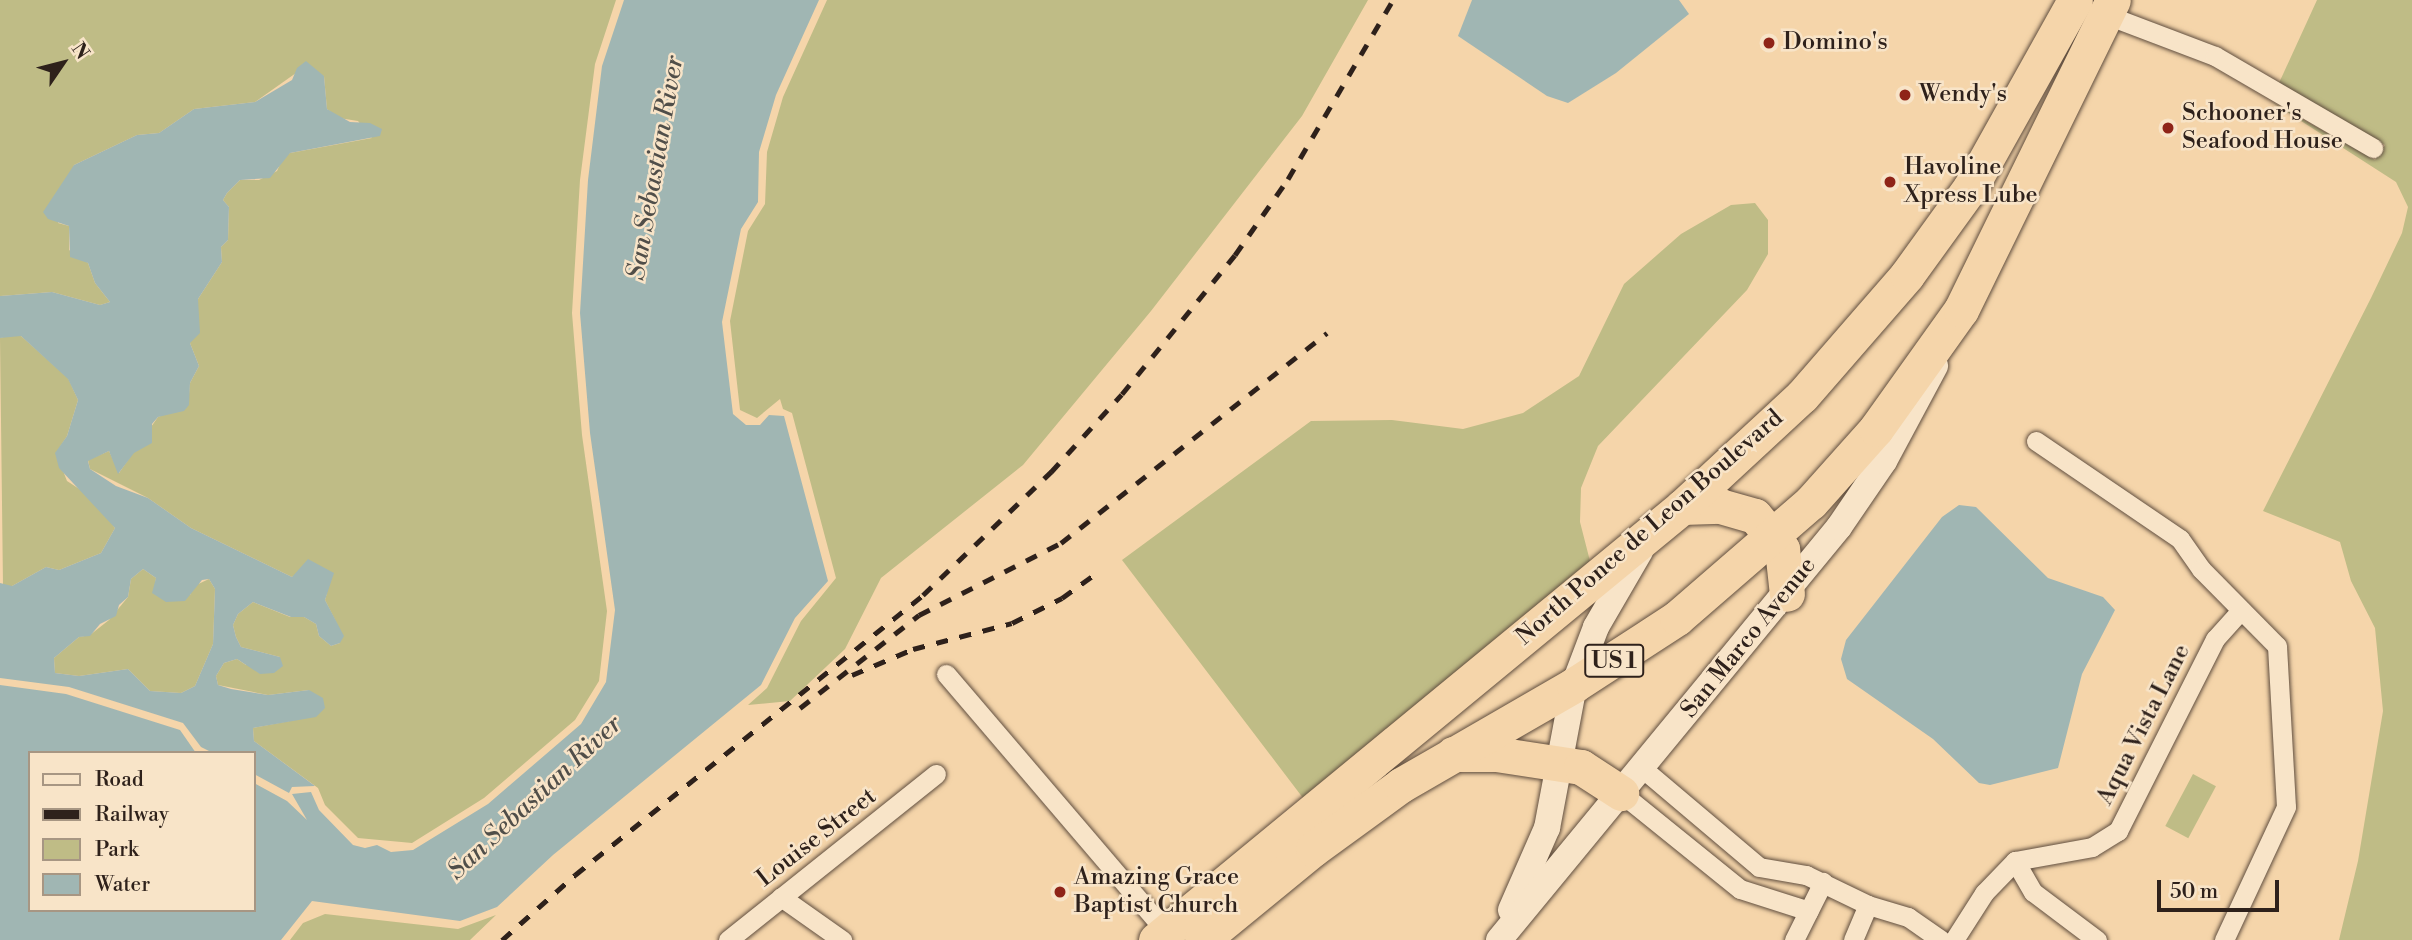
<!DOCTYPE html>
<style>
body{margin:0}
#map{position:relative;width:2412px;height:940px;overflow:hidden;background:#f5d5aa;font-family:"Libre Bodoni",serif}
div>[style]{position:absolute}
.green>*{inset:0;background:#bfbc86;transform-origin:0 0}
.water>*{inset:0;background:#a0b6b3}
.roads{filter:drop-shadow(0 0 2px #604e3f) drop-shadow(0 0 2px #604e3f)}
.street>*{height:19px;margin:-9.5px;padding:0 9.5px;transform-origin:9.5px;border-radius:9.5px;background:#f8e4c8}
.secondary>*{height:26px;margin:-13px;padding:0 13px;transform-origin:13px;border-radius:13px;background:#f8e4c8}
.highway>*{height:35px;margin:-17.5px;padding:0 17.5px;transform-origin:17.5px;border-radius:17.5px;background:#f5d5aa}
.rail>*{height:5px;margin-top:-2.5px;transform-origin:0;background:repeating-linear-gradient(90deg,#2e211b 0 12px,transparent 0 24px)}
.dots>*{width:19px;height:19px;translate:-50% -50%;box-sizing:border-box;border:4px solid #f8e4c8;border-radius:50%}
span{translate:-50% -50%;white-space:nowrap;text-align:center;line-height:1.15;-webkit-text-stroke:5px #f8e4c8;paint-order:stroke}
.shield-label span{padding:2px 5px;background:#f8e4c8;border:2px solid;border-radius:5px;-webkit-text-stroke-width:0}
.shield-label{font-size:23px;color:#2e211b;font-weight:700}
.poi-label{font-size:24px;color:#2e211b}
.left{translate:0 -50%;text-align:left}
.street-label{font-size:24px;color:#2e211b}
.water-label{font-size:26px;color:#504e49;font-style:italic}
.legend{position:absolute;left:28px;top:751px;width:228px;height:161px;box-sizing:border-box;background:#f8e4c8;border:2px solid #a79683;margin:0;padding:9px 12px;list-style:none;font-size:21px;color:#2e211b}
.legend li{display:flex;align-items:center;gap:14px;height:35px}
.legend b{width:35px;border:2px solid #a79683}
.north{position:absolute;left:28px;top:28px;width:70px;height:70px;-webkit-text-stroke:5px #f8e4c8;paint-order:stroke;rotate:55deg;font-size:19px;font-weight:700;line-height:28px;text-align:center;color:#2e211b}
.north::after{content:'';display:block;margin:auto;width:24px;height:32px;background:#2e211b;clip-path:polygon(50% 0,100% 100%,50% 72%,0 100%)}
.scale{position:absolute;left:2157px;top:880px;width:122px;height:32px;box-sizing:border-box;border:4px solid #2e211b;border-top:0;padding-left:9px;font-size:21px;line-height:24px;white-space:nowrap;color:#2e211b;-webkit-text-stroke:5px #f8e4c8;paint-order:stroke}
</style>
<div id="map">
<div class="green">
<div style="clip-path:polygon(0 0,616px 0,595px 64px,580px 180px,572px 313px,582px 435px,607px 611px,599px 681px,575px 720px,484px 798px,412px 843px,358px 838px,325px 805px,318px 788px,254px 741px,253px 728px,316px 716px,309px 690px,268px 695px,218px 685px,216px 676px,224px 663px,237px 659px,246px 665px,280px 657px,241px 647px,236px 637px,233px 625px,238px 614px,253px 602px,290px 617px,304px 617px,316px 624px,319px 636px,331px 646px,340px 643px,337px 624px,325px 600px,327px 593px,302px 570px,292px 577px,191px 528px,148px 498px,90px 469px,88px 460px,109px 451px,119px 473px,158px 417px,188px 405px,190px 383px,199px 366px,190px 343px,198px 299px,222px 262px,221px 247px,228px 240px,229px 207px,223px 200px,227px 193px,240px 180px,259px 180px,277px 171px,284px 156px,290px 153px,372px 138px,358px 121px,339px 118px,327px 109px,324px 76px,296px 73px,255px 102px,194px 109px,159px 133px,137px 135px,74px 165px,58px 223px,69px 226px,69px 250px,88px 263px,95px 283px,110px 302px,100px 305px,52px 292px,0 296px)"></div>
<div style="clip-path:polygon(827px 0,1368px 0,1302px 116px,1151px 311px,1023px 465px,881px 578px,845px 649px,790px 701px,748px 705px,767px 688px,801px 621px,836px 578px,792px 413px,783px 409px,780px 399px,757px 418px,740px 410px,730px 321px,748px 231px,765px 204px,767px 152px,783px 97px)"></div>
<div style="clip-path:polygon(2317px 0,2412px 0,2412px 940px,2339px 940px,2358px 861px,2383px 711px,2375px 628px,2351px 581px,2340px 542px,2263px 511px,2371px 298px,2402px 233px,2408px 207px,2396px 182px,2270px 101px,2375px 160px,2385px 145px,2279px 83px)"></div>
<div style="clip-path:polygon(1755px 203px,1768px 220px,1768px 254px,1747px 290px,1598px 446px,1581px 488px,1580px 522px,1590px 561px,1303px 798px,1122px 560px,1311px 421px,1392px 420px,1463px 429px,1523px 413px,1579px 376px,1624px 284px,1681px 234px,1731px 205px)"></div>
<div style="clip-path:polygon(11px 335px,21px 336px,68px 378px,78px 400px,67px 436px,56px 453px,67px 481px,90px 496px,115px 528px,101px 553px,59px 570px,46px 567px,12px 586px,3px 586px,0 338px)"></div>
<div style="clip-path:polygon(143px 569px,156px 578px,155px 585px,190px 595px,194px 586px,209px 579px,215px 589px,213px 644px,195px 686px,181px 693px,150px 691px,128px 669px,79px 676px,55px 673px,54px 658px,79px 637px,90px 635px,109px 620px,128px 597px,131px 579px)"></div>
<div style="left:2193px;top:774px;width:26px;height:59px;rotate:28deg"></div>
<div style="clip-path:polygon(325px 914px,458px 929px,496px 915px,470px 940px,290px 940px,303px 923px)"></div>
</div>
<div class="water">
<div style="clip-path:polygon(624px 0,819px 0,776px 95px,759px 152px,758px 202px,741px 229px,722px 322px,733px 414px,746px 425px,760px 425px,769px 415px,784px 416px,828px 581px,795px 618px,761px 685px,553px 855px,497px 907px,460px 921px,312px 901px,281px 940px,0 940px,0 685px,66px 694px,180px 730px,196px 753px,30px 753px,30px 910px,254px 910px,254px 783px,287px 801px,307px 820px,292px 794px,311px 792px,319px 810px,353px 845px,365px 848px,377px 845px,391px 852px,413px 850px,488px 804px,581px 724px,606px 682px,615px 610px,590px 433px,580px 313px,588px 180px,602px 66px)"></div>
<div style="clip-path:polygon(1472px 0,1679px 0,1689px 14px,1616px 73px,1568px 103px,1547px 96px,1458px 36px)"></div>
<div style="clip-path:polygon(evenodd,306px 61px,324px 76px,327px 109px,350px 122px,370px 123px,382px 129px,380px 136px,290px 153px,270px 178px,240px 180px,227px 193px,223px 200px,229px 207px,228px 240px,221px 247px,222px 262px,198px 299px,200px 333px,190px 343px,199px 366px,190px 383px,189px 405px,184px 411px,158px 417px,152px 424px,152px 443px,134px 453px,118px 474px,109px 451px,88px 461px,90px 469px,116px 486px,148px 498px,191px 528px,292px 577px,308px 559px,334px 573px,325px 600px,344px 636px,340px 643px,331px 646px,319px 636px,316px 624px,304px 617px,291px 617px,253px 602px,238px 614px,233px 625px,236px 637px,241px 647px,280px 657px,283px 666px,274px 673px,260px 674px,237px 659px,224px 663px,216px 676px,218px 685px,231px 689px,268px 695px,309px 690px,323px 698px,325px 708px,316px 717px,253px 728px,254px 741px,315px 786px,292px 787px,289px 793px,254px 774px,254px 753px,213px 753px,201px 747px,183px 723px,69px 687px,0 678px,0 583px,12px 586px,46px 567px,59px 570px,101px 553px,115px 528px,59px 468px,55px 453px,67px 436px,78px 400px,68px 379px,21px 336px,0 338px,0 296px,52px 292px,100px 305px,110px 302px,95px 283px,88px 263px,70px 257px,69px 226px,48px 219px,43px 212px,74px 165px,137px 135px,159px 133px,194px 109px,255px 102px,292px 80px,297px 68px,306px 61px,143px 569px,156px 578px,152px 593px,166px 602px,185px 601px,202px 580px,209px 579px,215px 589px,213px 644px,195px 686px,181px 693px,150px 691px,128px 669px,79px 676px,55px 673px,54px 658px,79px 637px,90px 636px,100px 624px,116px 616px,119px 605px,128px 597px,131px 579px,143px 569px)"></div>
<div style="clip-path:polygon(1959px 505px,1976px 507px,2048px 578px,2103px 597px,2115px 610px,2082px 674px,2058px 768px,1990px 785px,1979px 783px,1933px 739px,1847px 679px,1841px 659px,1846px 640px,1942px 517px)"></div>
</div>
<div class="roads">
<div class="street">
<div style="left:2099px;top:12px;width:124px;rotate:20.8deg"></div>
<div style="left:2215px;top:56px;width:183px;rotate:30.2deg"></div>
<div style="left:2036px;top:441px;width:174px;rotate:34.2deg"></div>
<div style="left:2180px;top:539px;width:37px;rotate:55deg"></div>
<div style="left:2201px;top:569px;width:108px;rotate:45.4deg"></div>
<div style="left:2277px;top:646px;width:161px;rotate:86.8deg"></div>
<div style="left:2286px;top:807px;width:147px;rotate:115deg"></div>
<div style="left:946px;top:674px;width:339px;rotate:49.5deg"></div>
<div style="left:1642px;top:768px;width:153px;rotate:40.2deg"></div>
<div style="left:1759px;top:867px;width:48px;rotate:9.7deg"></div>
<div style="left:1806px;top:875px;width:69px;rotate:25.8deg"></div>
<div style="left:1868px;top:905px;width:42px;rotate:16.7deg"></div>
<div style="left:1908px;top:917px;width:40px;rotate:34.9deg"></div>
<div style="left:1621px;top:793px;width:153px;rotate:38.9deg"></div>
<div style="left:1740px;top:889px;width:72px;rotate:17.7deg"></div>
<div style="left:2015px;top:861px;width:36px;rotate:60deg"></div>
<div style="left:2033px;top:892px;width:80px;rotate:36.9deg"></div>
<div style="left:781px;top:897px;width:75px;rotate:35.2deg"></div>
<div style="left:728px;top:940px;width:266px;rotate:-38.6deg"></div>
<div style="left:1794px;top:940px;width:65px;rotate:-63.4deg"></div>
<div style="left:1853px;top:940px;width:38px;rotate:-67deg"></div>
<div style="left:1954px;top:940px;width:56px;rotate:-57.4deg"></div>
<div style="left:1984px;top:893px;width:45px;rotate:-45.9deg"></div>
<div style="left:2015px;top:861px;width:78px;rotate:-10.3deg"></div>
<div style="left:2092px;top:847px;width:31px;rotate:-32deg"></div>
<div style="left:2118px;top:831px;width:215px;rotate:-63.2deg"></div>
<div style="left:2215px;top:639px;width:39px;rotate:-48deg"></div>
</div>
<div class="secondary">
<div style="left:1511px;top:910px;width:90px;rotate:-66.3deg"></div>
<div style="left:1547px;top:828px;width:146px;rotate:-79.3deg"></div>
<div style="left:1574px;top:685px;width:62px;rotate:-69.2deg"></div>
<div style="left:1596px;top:627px;width:88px;rotate:-59.9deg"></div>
<div style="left:1499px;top:940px;width:535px;rotate:-50.54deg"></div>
<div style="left:1839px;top:527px;width:80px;rotate:-55.7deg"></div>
<div style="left:1884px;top:461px;width:108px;rotate:-61.8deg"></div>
</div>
<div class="highway">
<div style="left:1682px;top:507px;width:38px;rotate:-2deg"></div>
<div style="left:1720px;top:506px;width:36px;rotate:16deg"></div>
<div style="left:1755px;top:516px;width:43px;rotate:50.7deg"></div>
<div style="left:1782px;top:549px;width:45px;rotate:83.7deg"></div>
<div style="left:1453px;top:754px;width:43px"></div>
<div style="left:1496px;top:754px;width:86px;rotate:8.7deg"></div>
<div style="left:1581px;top:767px;width:48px;rotate:33deg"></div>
<div style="left:1156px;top:940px;width:681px;rotate:-39.46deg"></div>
<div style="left:1682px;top:507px;width:163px;rotate:-42.8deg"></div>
<div style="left:1802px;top:396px;width:160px;rotate:-49deg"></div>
<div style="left:1907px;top:275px;width:107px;rotate:-54.1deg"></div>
<div style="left:1970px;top:188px;width:215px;rotate:-60.8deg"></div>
<div style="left:1202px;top:940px;width:144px;rotate:-39.3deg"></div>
<div style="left:1313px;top:849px;width:109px;rotate:-36deg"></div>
<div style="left:1401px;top:785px;width:200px;rotate:-30deg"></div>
<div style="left:1574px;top:685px;width:123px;rotate:-33deg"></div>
<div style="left:1677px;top:618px;width:177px;rotate:-40.9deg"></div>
<div style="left:1811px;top:502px;width:98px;rotate:-48.3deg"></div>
<div style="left:1876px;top:429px;width:146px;rotate:-54.5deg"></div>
<div style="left:1961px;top:310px;width:345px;rotate:-63.9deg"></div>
</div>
</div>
<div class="rail">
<div style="left:852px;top:675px;width:66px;rotate:-23.1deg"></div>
<div style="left:913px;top:649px;width:102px;rotate:-14.7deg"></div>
<div style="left:1012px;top:623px;width:56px;rotate:-26.6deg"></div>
<div style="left:1062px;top:598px;width:41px;rotate:-36deg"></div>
<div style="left:800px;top:708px;width:151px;rotate:-38deg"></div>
<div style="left:919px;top:615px;width:159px;rotate:-26.9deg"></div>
<div style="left:1061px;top:543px;width:339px;rotate:-38.3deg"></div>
<div style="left:502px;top:940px;width:98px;rotate:-41.7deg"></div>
<div style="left:575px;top:875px;width:447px;rotate:-38.8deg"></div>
<div style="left:923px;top:595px;width:178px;rotate:-43.9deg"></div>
<div style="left:1051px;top:472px;width:105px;rotate:-47.7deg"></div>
<div style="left:1122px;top:394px;width:179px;rotate:-50.9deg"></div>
<div style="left:1235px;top:255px;width:93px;rotate:-55.1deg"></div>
<div style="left:1288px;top:179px;width:208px;rotate:-59.6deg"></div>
</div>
<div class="dots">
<div style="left:1769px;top:43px;background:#8f2418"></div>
<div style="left:1905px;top:95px;background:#8f2418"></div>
<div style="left:2168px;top:128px;background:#8f2418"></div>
<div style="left:1890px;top:182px;background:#8f2418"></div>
<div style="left:1060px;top:892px;background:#8f2418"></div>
</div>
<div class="shield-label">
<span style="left:1614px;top:661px">US 1</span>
</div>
<div class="poi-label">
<span class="left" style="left:1783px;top:43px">Domino's</span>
<span class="left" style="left:1919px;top:95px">Wendy's</span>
<span class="left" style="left:2182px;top:128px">Schooner's<br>Seafood House</span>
<span class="left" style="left:1904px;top:182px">Havoline<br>Xpress Lube</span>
<span class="left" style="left:1074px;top:892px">Amazing Grace<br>Baptist Church</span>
</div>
<div class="street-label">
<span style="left:1650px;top:528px;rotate:-41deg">North Ponce de Leon Boulevard</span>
<span style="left:1749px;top:638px;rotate:-51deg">San Marco Avenue</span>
<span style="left:2144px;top:725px;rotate:-63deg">Aqua Vista Lane</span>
<span style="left:817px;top:838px;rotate:-38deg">Louise Street</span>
</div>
<div class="water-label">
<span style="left:656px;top:168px;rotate:-80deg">San Sebastian River</span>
<span style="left:535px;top:798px;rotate:-43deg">San Sebastian River</span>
</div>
<ul class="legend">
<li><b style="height:9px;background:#f8e4c8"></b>Road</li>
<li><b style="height:9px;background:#2e211b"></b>Railway</li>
<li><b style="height:19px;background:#bfbc86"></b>Park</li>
<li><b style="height:19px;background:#a0b6b3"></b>Water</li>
</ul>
<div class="north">N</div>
<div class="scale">50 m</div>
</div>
